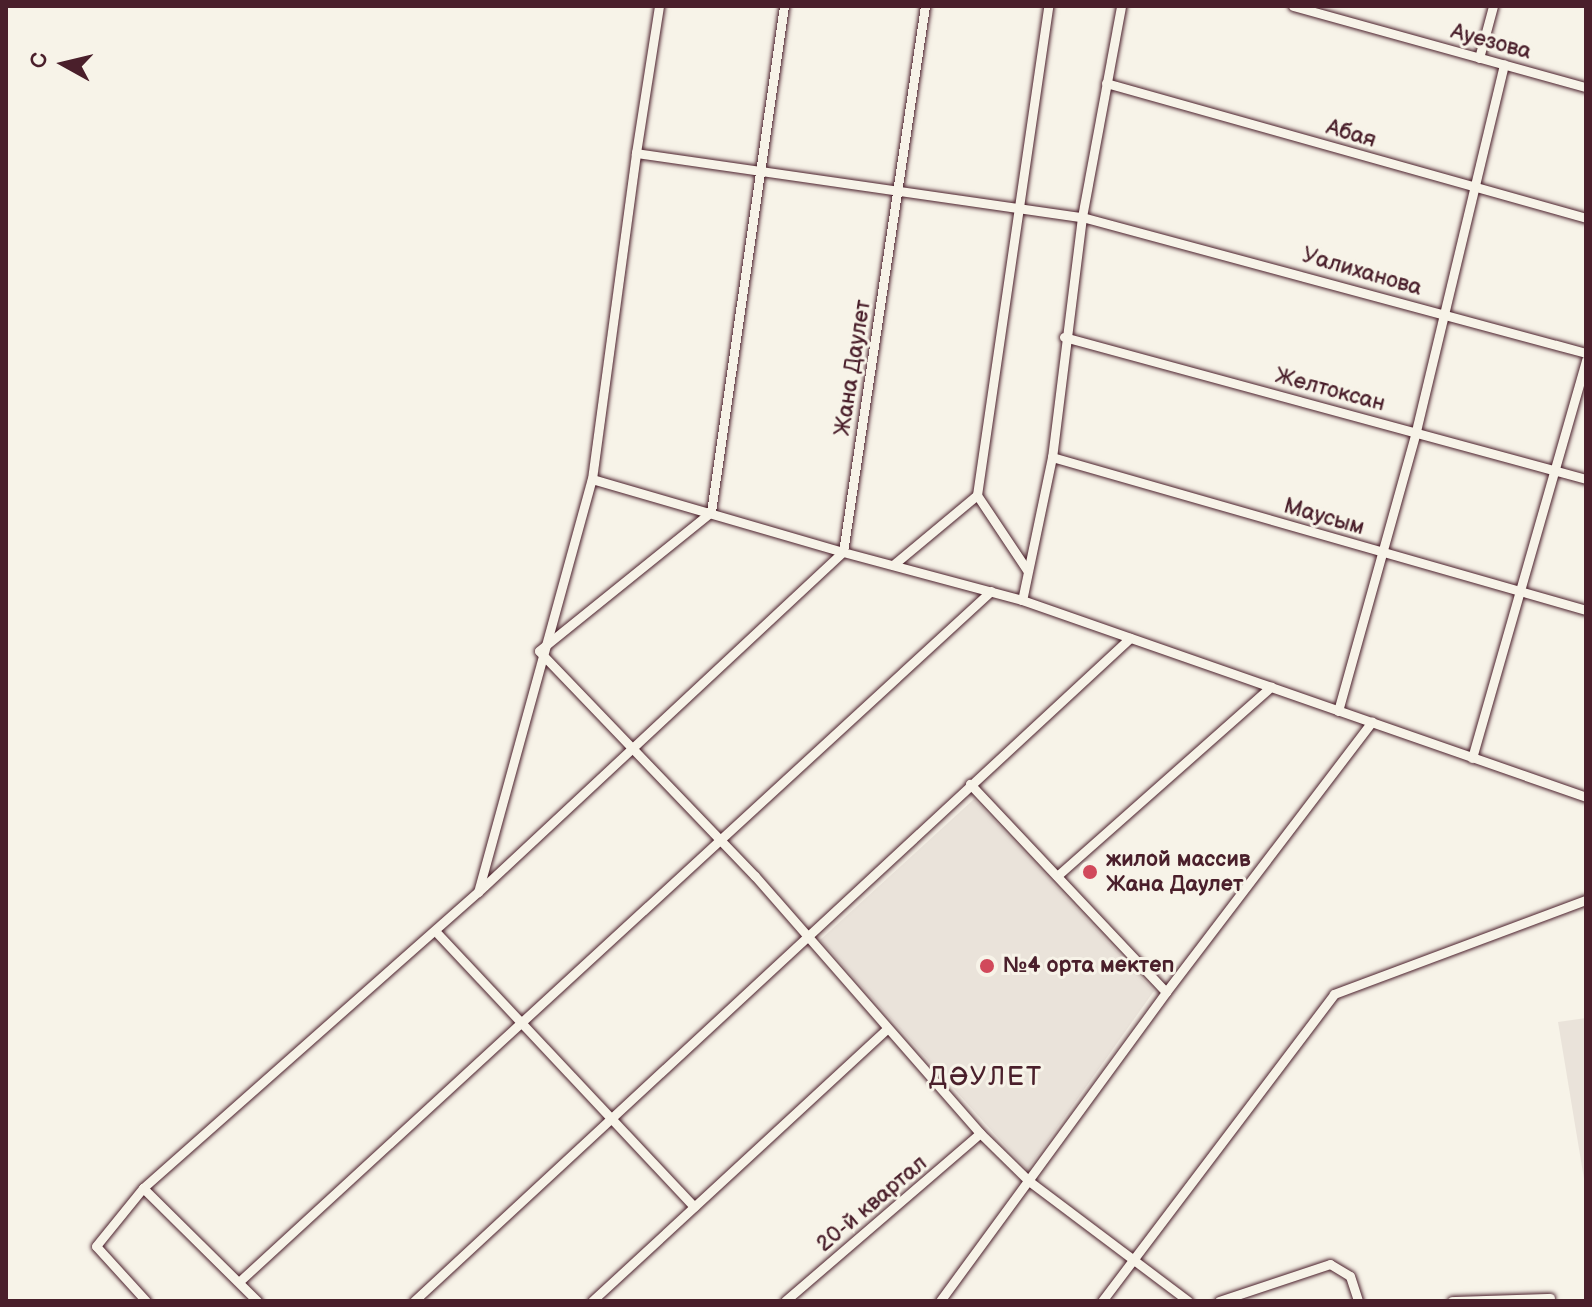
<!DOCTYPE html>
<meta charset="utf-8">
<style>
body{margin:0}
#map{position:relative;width:1592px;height:1307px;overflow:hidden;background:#f7f3e8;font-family:"Balsamiq Sans",sans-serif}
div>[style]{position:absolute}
.built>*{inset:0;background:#eae3da}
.roads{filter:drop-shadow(0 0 2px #4a1f2b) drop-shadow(0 0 2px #4a1f2b)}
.street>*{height:9px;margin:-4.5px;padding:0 4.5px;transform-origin:4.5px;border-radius:4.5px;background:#f7f3e8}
.dots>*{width:22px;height:22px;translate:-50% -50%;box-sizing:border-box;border:4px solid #f7f3e8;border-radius:50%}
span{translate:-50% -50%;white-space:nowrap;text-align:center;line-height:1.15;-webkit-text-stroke:6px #f7f3e8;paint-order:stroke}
.street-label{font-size:22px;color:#4a1f2b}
.poi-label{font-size:22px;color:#4a1f2b;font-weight:700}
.left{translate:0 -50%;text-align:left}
.quarter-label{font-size:26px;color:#4a1f2b;letter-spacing:2px}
.frame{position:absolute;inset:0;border:8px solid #4a1f2b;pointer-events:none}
.north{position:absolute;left:24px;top:24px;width:80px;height:80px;-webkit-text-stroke:6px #f7f3e8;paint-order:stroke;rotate:278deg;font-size:22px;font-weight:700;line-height:32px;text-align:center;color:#4a1f2b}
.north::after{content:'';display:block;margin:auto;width:28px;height:36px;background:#4a1f2b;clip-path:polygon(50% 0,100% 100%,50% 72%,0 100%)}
</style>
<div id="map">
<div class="built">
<div style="clip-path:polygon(974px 799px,1154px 991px,1027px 1170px,820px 940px)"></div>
<div style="clip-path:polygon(1586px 1018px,1586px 1191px,1558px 1022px)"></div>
</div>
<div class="roads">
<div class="street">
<div style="left:659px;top:6px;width:149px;rotate:98.9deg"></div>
<div style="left:636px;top:153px;width:451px;rotate:8.2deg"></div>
<div style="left:1082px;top:217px;width:215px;rotate:-79.5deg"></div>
<div style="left:784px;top:6px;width:511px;rotate:98.21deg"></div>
<div style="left:711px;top:512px;width:221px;rotate:141.1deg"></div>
<div style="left:539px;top:651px;width:312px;rotate:46.2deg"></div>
<div style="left:755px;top:876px;width:342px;rotate:48.8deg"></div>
<div style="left:980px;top:1133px;width:69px;rotate:44.4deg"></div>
<div style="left:1029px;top:1181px;width:199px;rotate:37deg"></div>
<div style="left:925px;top:6px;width:552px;rotate:98.54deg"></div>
<div style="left:843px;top:552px;width:185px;rotate:15deg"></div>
<div style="left:1293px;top:6px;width:304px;rotate:15.5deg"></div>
<div style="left:1479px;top:58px;width:54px;rotate:-74.9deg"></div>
<div style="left:1106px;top:83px;width:499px;rotate:15.7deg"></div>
<div style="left:1064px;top:337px;width:541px;rotate:15.22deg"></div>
<div style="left:1586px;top:353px;width:522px;rotate:-164.9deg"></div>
<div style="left:1082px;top:217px;width:242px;rotate:97.1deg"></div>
<div style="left:1052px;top:457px;width:146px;rotate:101.8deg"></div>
<div style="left:1022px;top:600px;width:597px;rotate:19.25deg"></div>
<div style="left:1052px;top:457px;width:555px;rotate:15.99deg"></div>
<div style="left:893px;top:565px;width:109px;rotate:-39.8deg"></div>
<div style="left:1027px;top:570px;width:90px;rotate:-123.7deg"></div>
<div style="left:977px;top:495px;width:494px;rotate:-81.7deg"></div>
<div style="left:1338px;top:711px;width:291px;rotate:-74.4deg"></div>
<div style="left:1416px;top:431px;width:377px;rotate:-76.5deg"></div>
<div style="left:1472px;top:758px;width:414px;rotate:-74deg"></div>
<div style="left:1057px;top:876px;width:286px;rotate:-41.5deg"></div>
<div style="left:478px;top:892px;width:499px;rotate:-43deg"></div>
<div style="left:843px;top:552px;width:261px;rotate:-163.8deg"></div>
<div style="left:592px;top:479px;width:329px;rotate:-82.3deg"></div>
<div style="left:438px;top:934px;width:374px;rotate:46.8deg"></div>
<div style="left:1166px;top:992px;width:340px;rotate:-52.7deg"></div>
<div style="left:143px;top:1188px;width:161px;rotate:44.7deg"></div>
<div style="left:242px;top:1279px;width:1017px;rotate:-42.57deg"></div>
<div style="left:146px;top:1301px;width:74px;rotate:-132.3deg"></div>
<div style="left:96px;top:1246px;width:75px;rotate:-51deg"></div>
<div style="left:143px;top:1188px;width:447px;rotate:-41.5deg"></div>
<div style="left:478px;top:892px;width:428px;rotate:-74.6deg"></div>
<div style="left:414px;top:1301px;width:976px;rotate:-42.8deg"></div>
<div style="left:592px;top:1301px;width:401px;rotate:-42.7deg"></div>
<div style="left:785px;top:1301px;width:257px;rotate:-40.7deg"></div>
<div style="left:940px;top:1301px;width:383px;rotate:-53.8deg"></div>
<div style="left:1166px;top:992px;width:286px;rotate:-133.3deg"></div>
<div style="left:1102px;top:1301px;width:385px;rotate:-52.9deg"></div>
<div style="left:1334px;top:994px;width:269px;rotate:-20.5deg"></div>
<div style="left:1219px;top:1301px;width:117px;rotate:-18.4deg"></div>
<div style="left:1330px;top:1264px;width:23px;rotate:31deg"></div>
<div style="left:1350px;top:1276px;width:26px;rotate:72deg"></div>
<div style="left:1452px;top:1301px;width:98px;rotate:-1.8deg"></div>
</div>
</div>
<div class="dots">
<div style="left:1090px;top:872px;background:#d1495b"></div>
<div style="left:987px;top:966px;background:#d1495b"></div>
</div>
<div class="street-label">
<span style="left:1491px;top:42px;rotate:15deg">Ауезова</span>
<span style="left:1351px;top:134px;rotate:16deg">Абая</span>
<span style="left:1362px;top:272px;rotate:16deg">Уалиханова</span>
<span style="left:853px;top:368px;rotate:-81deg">Жана Даулет</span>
<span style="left:1330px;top:390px;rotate:15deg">Желтоксан</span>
<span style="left:1324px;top:517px;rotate:16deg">Маусым</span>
<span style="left:872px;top:1204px;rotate:-40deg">20-й квартал</span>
</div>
<div class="poi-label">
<span class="left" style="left:1106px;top:872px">жилой массив<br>Жана Даулет</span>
<span class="left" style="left:1003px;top:966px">№4 орта мектеп</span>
</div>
<div class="quarter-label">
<span style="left:986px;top:1078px">ДӘУЛЕТ</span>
</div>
<div class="frame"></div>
<div class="north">С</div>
</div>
